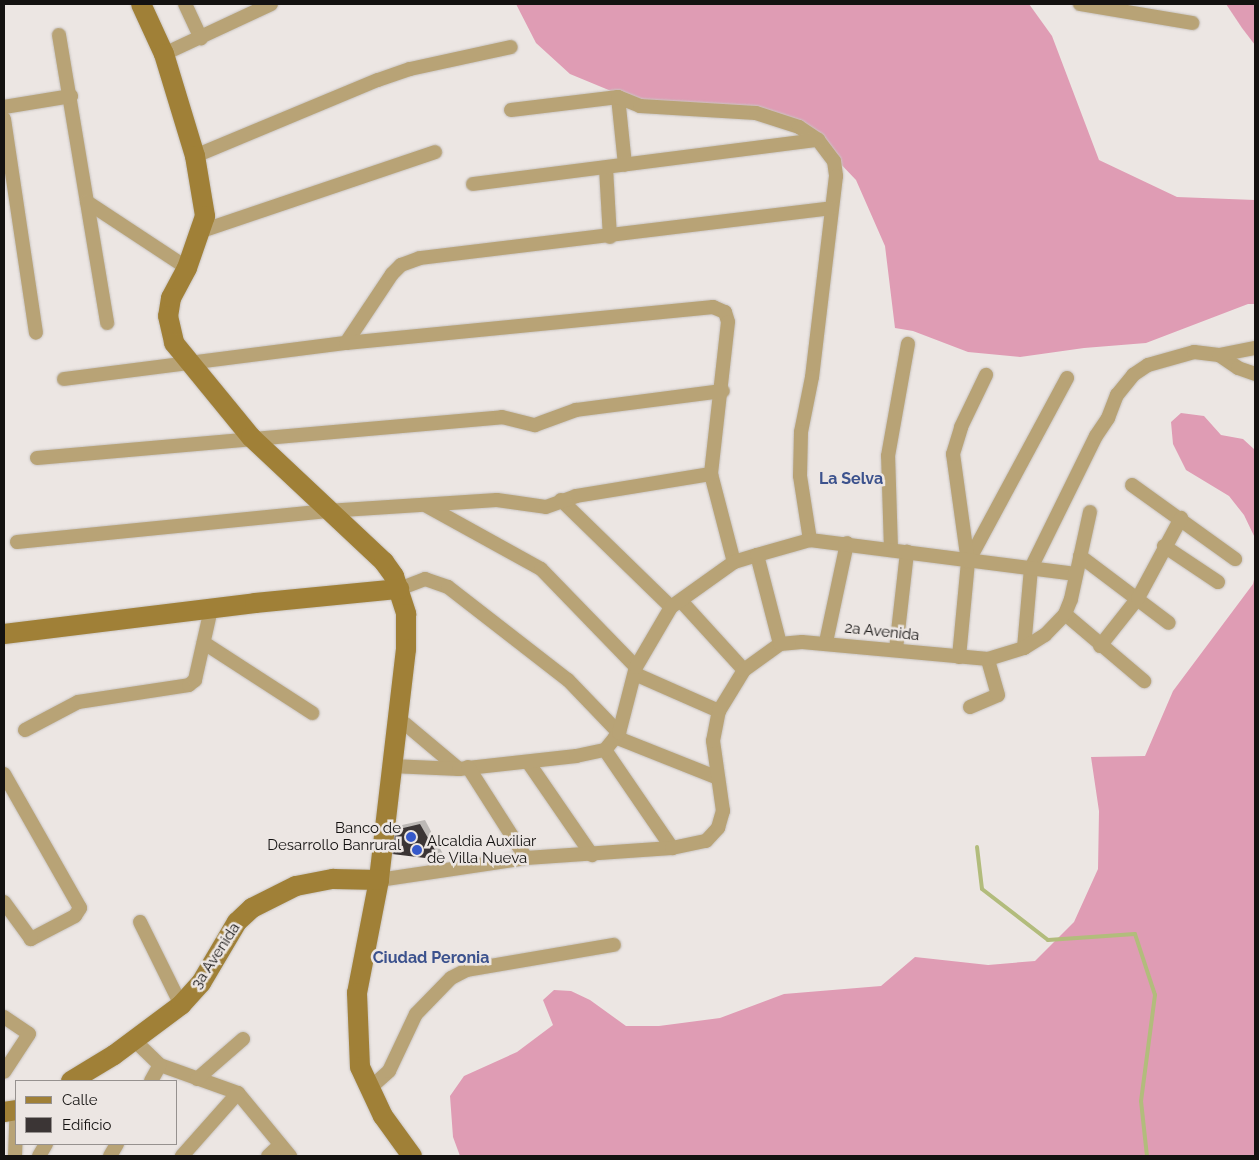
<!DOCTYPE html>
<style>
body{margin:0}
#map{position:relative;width:1259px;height:1160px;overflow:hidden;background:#ece6e3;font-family:Raleway,sans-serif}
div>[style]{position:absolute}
.forest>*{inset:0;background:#df9cb4}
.shadow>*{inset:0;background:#0003}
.stream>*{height:4px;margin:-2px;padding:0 2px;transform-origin:2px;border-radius:2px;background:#b2bc7c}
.building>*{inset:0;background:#3b3535}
.roads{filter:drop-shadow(0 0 1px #c9c4c1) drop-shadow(0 0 1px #c9c4c1)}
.street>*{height:14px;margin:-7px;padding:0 7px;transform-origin:7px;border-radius:7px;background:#b8a376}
.secondary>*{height:20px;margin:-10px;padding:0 10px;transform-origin:10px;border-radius:10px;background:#a08037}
.dots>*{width:14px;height:14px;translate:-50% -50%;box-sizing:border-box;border:2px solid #ece6e3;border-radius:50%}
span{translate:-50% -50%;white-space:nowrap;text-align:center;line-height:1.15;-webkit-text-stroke:5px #ece6e3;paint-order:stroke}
.street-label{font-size:15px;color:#141211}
.poi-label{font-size:15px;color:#141211}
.right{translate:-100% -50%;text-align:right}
.left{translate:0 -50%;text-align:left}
.neighbourhood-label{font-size:16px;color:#3c528d;font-weight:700}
.frame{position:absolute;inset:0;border:5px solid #141211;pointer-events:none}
.legend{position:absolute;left:15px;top:1080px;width:162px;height:65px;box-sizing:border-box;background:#ece6e3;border:1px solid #96918f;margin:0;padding:6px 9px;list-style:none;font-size:15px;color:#141211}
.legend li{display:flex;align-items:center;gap:10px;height:25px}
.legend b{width:25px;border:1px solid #96918f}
</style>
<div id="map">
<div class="forest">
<div style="clip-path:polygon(516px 4px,1029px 4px,1052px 36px,1099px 160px,1177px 197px,1255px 200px,1255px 304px,1248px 304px,1146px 343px,1084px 348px,1020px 357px,968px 352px,913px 331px,895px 328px,885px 246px,856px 180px,814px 136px,750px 112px,628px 98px,570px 74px,536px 43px)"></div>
<div style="clip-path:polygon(1226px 4px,1255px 4px,1255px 45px,1242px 28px)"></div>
<div style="clip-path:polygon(1181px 413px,1204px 416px,1221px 435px,1243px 439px,1255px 450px,1255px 538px,1244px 515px,1229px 496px,1186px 470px,1173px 444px,1171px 422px)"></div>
<div style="clip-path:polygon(1255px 575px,1255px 1156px,460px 1156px,453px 1137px,450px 1096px,464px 1076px,517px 1052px,553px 1025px,543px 1000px,554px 990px,571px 991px,590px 1000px,626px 1026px,659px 1026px,720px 1018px,784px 994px,881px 986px,915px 957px,988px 965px,1035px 961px,1074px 922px,1098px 869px,1099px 811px,1091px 757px,1145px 756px,1173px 691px,1253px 584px)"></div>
</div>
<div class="shadow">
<div style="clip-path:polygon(425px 820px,444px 856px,441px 859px,394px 853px,396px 831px,402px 825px)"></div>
</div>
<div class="stream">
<div style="left:977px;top:847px;width:42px;rotate:83.2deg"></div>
<div style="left:982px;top:889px;width:83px;rotate:37.7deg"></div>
<div style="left:1048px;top:940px;width:87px;rotate:-3.9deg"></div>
<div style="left:1135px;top:934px;width:64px;rotate:71.8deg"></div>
<div style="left:1155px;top:995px;width:107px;rotate:97.5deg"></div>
<div style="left:1141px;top:1101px;width:55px;rotate:83.8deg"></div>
</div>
<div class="building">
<div style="clip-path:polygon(420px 824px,432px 845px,442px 860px,392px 854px,395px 830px)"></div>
</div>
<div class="roads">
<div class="street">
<div style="left:185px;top:4px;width:38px;rotate:65deg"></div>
<div style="left:1080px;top:4px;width:114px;rotate:9.6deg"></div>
<div style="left:59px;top:35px;width:292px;rotate:80.5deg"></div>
<div style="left:164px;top:54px;width:118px;rotate:-25deg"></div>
<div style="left:618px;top:97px;width:68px;rotate:84.1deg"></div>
<div style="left:4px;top:107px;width:68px;rotate:-9.3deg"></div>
<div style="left:511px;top:110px;width:108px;rotate:-6.9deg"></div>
<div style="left:618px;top:97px;width:24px;rotate:22deg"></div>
<div style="left:640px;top:106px;width:116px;rotate:3.5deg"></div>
<div style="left:756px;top:113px;width:45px;rotate:18deg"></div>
<div style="left:799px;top:127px;width:23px;rotate:34deg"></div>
<div style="left:818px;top:140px;width:26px;rotate:53deg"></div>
<div style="left:834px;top:161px;width:15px;rotate:82deg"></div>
<div style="left:836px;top:176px;width:202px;rotate:96.8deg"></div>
<div style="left:812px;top:377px;width:56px;rotate:101.3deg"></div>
<div style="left:801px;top:432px;width:44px;rotate:91.3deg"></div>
<div style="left:800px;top:476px;width:65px;rotate:81.1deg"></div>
<div style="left:4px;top:119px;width:216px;rotate:81.5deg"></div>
<div style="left:195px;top:156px;width:198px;rotate:-22.6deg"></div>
<div style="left:378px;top:80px;width:34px;rotate:-19deg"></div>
<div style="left:410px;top:69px;width:103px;rotate:-12.3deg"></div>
<div style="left:606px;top:168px;width:69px;rotate:86.7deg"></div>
<div style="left:473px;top:184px;width:348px;rotate:-7.3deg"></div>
<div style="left:87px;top:202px;width:120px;rotate:33.4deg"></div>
<div style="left:202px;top:231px;width:246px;rotate:-18.7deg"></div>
<div style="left:346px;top:343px;width:83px;rotate:-56.3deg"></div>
<div style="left:392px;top:274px;width:13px;rotate:-45deg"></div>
<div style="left:401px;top:265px;width:20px;rotate:-20deg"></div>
<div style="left:420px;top:258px;width:414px;rotate:-6.9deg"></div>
<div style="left:1219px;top:355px;width:23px;rotate:34deg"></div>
<div style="left:1238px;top:368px;width:18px;rotate:19deg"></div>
<div style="left:64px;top:379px;width:284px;rotate:-7.3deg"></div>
<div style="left:346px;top:343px;width:369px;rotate:-5.6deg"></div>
<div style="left:713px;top:307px;width:13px;rotate:23deg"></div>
<div style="left:725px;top:312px;width:10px;rotate:73deg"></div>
<div style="left:728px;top:322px;width:153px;rotate:96.4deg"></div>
<div style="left:711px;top:474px;width:91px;rotate:75.4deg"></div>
<div style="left:37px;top:458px;width:467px;rotate:-5deg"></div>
<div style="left:502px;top:417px;width:34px;rotate:14deg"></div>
<div style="left:535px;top:425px;width:44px;rotate:-20.1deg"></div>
<div style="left:576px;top:410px;width:148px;rotate:-7.4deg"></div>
<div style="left:1132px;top:485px;width:127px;rotate:35.7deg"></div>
<div style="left:561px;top:500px;width:153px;rotate:44.2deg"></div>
<div style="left:427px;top:506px;width:130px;rotate:28.9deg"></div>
<div style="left:541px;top:569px;width:136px;rotate:45.9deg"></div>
<div style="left:17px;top:542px;width:312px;rotate:-5.7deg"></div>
<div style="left:327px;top:511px;width:170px;rotate:-3.7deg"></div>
<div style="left:497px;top:500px;width:49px;rotate:8.1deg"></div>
<div style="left:546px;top:507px;width:32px;rotate:-20deg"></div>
<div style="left:576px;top:496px;width:137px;rotate:-9.3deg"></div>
<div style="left:1164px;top:546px;width:65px;rotate:33.7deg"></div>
<div style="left:891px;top:549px;width:93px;rotate:-91.8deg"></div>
<div style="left:888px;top:456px;width:114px;rotate:-79.9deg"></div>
<div style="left:757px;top:555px;width:92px;rotate:75.5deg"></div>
<div style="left:1080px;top:556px;width:111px;rotate:37deg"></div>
<div style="left:968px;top:562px;width:209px;rotate:-61.7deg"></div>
<div style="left:399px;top:589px;width:28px;rotate:-21deg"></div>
<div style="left:425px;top:579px;width:24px;rotate:19deg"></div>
<div style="left:448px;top:587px;width:152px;rotate:37.8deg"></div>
<div style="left:568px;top:680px;width:74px;rotate:46.1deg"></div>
<div style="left:681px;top:601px;width:93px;rotate:47.6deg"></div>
<div style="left:1065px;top:614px;width:104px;rotate:40.3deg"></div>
<div style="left:826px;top:642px;width:101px;rotate:-78deg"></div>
<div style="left:204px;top:643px;width:129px;rotate:32.9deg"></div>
<div style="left:1100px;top:646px;width:61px;rotate:-51.6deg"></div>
<div style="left:1138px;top:598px;width:91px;rotate:-61.7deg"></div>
<div style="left:1024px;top:648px;width:80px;rotate:-85deg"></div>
<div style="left:1031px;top:568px;width:147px;rotate:-63.8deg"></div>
<div style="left:1096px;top:436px;width:22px;rotate:-56deg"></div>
<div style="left:1108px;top:418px;width:25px;rotate:-69deg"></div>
<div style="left:1117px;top:395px;width:26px;rotate:-51deg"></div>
<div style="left:1133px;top:375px;width:18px;rotate:-34deg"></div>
<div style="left:1148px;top:365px;width:48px;rotate:-15.8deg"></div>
<div style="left:1194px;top:352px;width:25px;rotate:7deg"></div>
<div style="left:1219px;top:355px;width:37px;rotate:-11deg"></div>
<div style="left:896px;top:649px;width:98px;rotate:-83.5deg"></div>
<div style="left:959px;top:657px;width:95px;rotate:-84.6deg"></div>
<div style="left:968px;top:562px;width:109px;rotate:-97.9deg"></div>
<div style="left:953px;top:454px;width:28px;rotate:-73deg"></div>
<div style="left:961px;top:427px;width:58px;rotate:-64.3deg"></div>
<div style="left:635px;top:674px;width:92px;rotate:23.8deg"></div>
<div style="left:970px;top:707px;width:30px;rotate:-23deg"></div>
<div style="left:998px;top:695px;width:37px;rotate:-106deg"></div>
<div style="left:397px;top:717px;width:81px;rotate:40deg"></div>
<div style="left:25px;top:730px;width:60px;rotate:-27.8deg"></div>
<div style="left:78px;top:702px;width:112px;rotate:-8.7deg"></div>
<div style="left:189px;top:685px;width:8px;rotate:-40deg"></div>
<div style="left:195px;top:680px;width:73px;rotate:-77.3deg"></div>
<div style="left:615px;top:737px;width:111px;rotate:21.7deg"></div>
<div style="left:605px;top:750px;width:119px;rotate:55.6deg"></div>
<div style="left:528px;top:762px;width:113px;rotate:55.5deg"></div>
<div style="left:391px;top:766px;width:68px;rotate:2.5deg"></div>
<div style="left:459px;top:769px;width:118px;rotate:-6.3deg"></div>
<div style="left:576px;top:756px;width:30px;rotate:-12deg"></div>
<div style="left:605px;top:750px;width:22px;rotate:-51deg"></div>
<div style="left:619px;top:733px;width:68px;rotate:-75.6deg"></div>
<div style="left:636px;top:667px;width:69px;rotate:-59.7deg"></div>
<div style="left:671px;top:607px;width:77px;rotate:-35.5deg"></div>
<div style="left:734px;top:562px;width:24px;rotate:-17deg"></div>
<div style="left:757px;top:555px;width:55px;rotate:-15.8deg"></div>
<div style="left:810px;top:540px;width:268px;rotate:7.3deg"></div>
<div style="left:468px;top:767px;width:108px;rotate:57.5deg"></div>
<div style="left:4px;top:774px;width:154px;rotate:60.4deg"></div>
<div style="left:80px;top:908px;width:9px;rotate:122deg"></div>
<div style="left:75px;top:916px;width:50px;rotate:152.4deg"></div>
<div style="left:31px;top:939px;width:46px;rotate:-126.1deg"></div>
<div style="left:379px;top:880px;width:149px;rotate:-8.5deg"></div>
<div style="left:526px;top:858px;width:146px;rotate:-3.9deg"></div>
<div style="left:672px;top:848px;width:35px;rotate:-12deg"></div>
<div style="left:706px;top:841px;width:18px;rotate:-47deg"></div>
<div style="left:718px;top:828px;width:18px;rotate:-74deg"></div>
<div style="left:723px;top:811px;width:71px;rotate:-98.1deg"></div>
<div style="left:713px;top:741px;width:31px;rotate:-79deg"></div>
<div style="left:719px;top:711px;width:48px;rotate:-58.6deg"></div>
<div style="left:744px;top:670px;width:44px;rotate:-35.8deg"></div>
<div style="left:780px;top:644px;width:22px;rotate:-5deg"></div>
<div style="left:802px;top:642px;width:187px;rotate:5.2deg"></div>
<div style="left:988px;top:659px;width:38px;rotate:-17deg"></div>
<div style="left:1024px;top:648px;width:25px;rotate:-32deg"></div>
<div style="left:1045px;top:635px;width:29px;rotate:-46deg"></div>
<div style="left:1065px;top:614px;width:16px;rotate:-68deg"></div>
<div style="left:1071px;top:599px;width:89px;rotate:-77.7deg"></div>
<div style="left:140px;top:922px;width:93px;rotate:63.7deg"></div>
<div style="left:4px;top:1017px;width:30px;rotate:34deg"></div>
<div style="left:29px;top:1034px;width:45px;rotate:123.3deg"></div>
<div style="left:134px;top:1040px;width:36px;rotate:44deg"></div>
<div style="left:160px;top:1065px;width:83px;rotate:19.7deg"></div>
<div style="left:238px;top:1093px;width:82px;rotate:50.5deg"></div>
<div style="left:197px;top:1079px;width:61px;rotate:-41deg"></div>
<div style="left:151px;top:1081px;width:18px;rotate:-61deg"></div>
<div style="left:369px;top:1089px;width:27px;rotate:-42deg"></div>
<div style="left:389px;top:1071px;width:63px;rotate:-64.7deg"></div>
<div style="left:416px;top:1014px;width:50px;rotate:-45.8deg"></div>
<div style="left:451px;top:978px;width:18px;rotate:-27deg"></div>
<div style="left:467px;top:970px;width:149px;rotate:-9.7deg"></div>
<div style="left:15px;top:1156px;width:38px;rotate:-88deg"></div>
<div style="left:39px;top:1156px;width:14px;rotate:-60deg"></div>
<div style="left:110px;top:1156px;width:14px;rotate:-60deg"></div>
<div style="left:182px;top:1156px;width:84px;rotate:-48.4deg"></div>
<div style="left:268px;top:1156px;width:16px;rotate:-43deg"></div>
</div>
<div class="secondary">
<div style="left:141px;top:4px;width:55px;rotate:65.3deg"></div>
<div style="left:164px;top:54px;width:107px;rotate:73.1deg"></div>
<div style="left:195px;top:156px;width:61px;rotate:80.5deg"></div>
<div style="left:205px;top:216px;width:55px;rotate:109.1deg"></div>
<div style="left:187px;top:268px;width:34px;rotate:118deg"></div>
<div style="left:171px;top:298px;width:18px;rotate:99deg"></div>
<div style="left:168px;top:316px;width:28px;rotate:77deg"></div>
<div style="left:174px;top:343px;width:122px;rotate:50.7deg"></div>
<div style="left:251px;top:437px;width:183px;rotate:43.2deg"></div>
<div style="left:384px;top:562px;width:17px;rotate:54deg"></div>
<div style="left:394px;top:576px;width:40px;rotate:72deg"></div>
<div style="left:406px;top:614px;width:35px;rotate:90deg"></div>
<div style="left:406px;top:649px;width:233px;rotate:96.7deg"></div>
<div style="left:379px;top:880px;width:115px;rotate:101deg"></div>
<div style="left:357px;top:993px;width:74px;rotate:87.7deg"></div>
<div style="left:360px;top:1067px;width:54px;rotate:64.9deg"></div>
<div style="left:383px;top:1116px;width:49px;rotate:54.1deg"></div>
<div style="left:4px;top:634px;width:253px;rotate:-7deg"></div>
<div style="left:255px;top:603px;width:145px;rotate:-5.6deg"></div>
<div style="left:71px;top:1081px;width:50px;rotate:-31.2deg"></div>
<div style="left:114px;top:1055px;width:84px;rotate:-36.7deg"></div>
<div style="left:181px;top:1005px;width:30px;rotate:-48deg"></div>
<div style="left:201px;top:983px;width:71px;rotate:-59.5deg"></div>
<div style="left:237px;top:922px;width:21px;rotate:-43deg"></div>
<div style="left:252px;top:908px;width:49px;rotate:-26.6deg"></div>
<div style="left:296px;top:886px;width:38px;rotate:-11deg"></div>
<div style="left:333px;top:879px;width:46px;rotate:1.2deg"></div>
<div style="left:4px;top:1112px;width:12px;rotate:-9deg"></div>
</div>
</div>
<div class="dots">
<div style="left:411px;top:837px;background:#3659ca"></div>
<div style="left:417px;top:850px;background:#3659ca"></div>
</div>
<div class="street-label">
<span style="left:882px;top:632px;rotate:6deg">2a Avenida</span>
<span style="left:216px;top:956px;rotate:-57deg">3a Avenida</span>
</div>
<div class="poi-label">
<span class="right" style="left:401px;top:837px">Banco de<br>Desarrollo Banrural</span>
<span class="left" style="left:427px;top:850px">Alcaldia Auxiliar<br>de Villa Nueva</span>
</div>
<div class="neighbourhood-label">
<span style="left:851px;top:479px">La Selva</span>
<span style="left:431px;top:958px">Ciudad Peronia</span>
</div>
<div class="frame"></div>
<ul class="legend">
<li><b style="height:6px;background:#a08037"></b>Calle</li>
<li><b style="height:14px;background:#3b3535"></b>Edificio</li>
</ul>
</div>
